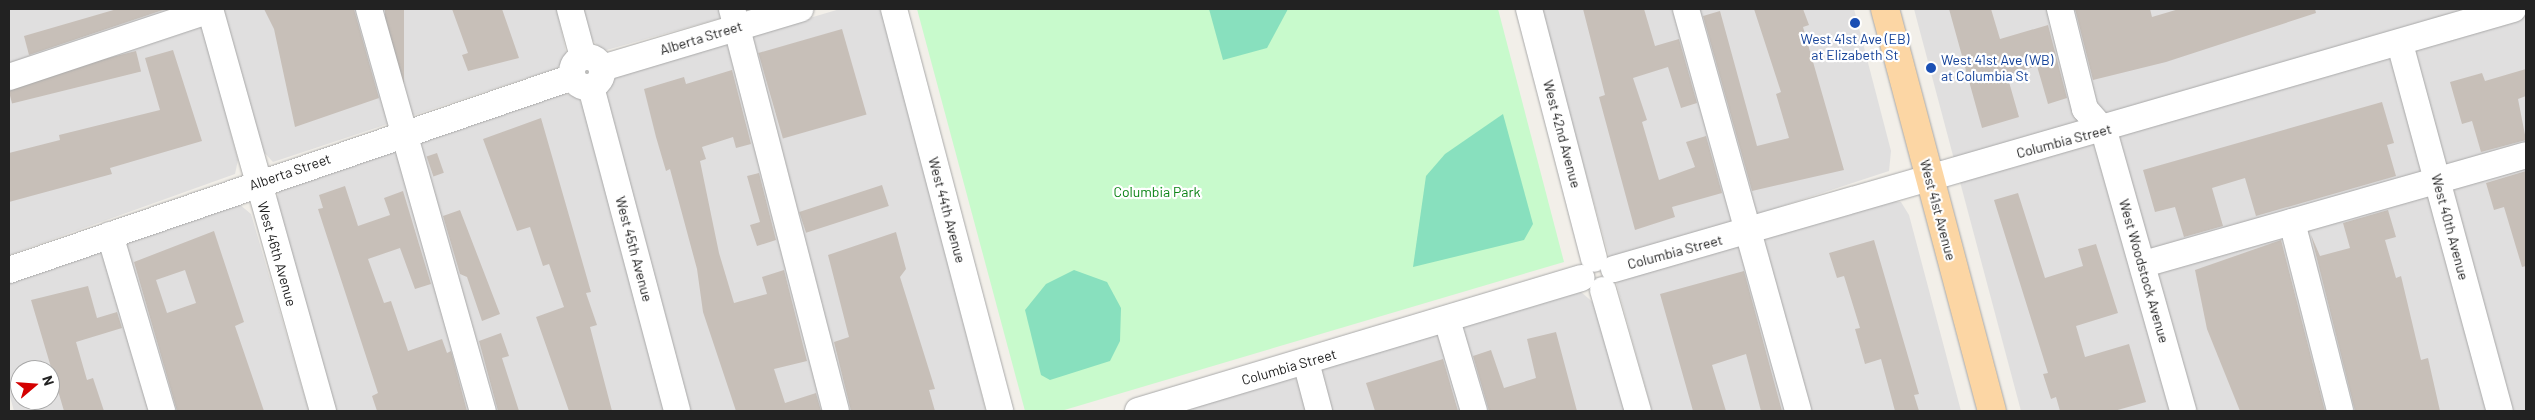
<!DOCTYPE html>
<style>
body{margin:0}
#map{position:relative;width:2535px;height:420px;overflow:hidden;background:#f2efe9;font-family:Barlow,sans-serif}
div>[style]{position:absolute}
.residential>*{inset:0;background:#e0dfdf}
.park>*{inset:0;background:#c8facc}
.pitch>*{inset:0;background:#88e0be}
.building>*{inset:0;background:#c7bfb8;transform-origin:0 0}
.roads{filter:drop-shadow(0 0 1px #a9a9a9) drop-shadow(0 0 1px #a9a9a9)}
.minor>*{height:26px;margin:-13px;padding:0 13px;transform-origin:13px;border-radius:13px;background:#fff}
.minor>.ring{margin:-13px;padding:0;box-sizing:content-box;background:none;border:26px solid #fff;border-radius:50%}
.major>*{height:28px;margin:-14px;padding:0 14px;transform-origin:14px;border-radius:14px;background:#fcd6a4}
.dots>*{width:14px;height:14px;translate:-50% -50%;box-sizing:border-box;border:2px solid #fff;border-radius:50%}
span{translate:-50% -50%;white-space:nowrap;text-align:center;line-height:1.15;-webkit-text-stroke:4.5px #fff;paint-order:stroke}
.street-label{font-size:14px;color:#222}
.transit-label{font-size:14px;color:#164399}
.left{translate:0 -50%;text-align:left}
.park-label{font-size:14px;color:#0c8416}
.frame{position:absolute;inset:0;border:10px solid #222;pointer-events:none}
.north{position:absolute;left:10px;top:360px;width:50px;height:50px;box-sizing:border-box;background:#fff;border:1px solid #a7a7a7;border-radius:50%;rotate:72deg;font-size:14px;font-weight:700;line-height:20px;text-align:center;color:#222}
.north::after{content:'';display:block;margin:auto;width:18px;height:22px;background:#d40000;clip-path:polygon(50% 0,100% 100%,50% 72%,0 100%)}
</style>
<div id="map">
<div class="residential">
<div style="clip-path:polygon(9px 9px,198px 9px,238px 160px,235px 174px,9px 255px)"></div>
<div style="clip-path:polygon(224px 9px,557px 9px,567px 57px,557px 68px,273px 162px,260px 148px)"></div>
<div style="clip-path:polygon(583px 9px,754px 9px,603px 51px,591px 39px)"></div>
<div style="clip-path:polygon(840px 9px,879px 9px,883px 14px,986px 411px,690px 411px,605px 97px,606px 86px,617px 75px)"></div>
<div style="clip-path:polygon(1540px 9px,1679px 9px,1743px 246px,1888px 201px,1901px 202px,1909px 215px,1961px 411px,1652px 411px)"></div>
<div style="clip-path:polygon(1697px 9px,1854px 9px,1891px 151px,1889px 171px,1758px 214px,1744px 199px)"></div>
<div style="clip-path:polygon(1914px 9px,2526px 9px,2526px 411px,2021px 411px)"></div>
<div style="clip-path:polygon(562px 93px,578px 97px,583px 106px,664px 411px,336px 411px,275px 205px,279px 190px)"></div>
<div style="clip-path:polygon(evenodd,239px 204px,251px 214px,309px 411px,14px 411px,9px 393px,9px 281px,239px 204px,20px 370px,50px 370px,50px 400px,20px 400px,20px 370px)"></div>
<div style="clip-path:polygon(1581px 292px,1595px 304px,1626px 411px,1175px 411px)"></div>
</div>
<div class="park">
<div style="clip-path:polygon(917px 9px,1498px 9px,1564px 262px,1061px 411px,1025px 411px)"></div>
</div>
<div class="pitch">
<div style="clip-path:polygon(1209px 9px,1288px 9px,1267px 48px,1223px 60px)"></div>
<div style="clip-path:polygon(1503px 114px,1533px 224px,1524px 240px,1413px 267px,1426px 176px,1445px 154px)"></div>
<div style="clip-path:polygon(1074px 270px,1107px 282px,1121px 308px,1120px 341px,1110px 361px,1050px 380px,1041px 375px,1025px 310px,1046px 284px)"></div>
</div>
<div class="building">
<div style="clip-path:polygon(117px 9px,166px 9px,29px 55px,24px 36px)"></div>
<div style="clip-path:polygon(264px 9px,354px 9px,379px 98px,295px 127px,274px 29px)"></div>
<div style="left:385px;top:9px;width:19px;height:88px"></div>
<div style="clip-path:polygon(452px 9px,502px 9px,519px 58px,468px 71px,462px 55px,468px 53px)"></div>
<div style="clip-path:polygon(1583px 9px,1644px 9px,1655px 46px,1679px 39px,1697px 103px,1681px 108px,1668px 67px,1633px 78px,1647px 120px,1642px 122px,1659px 180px,1695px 167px,1686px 142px,1706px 136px,1722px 193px,1672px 207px,1675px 217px,1635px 230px,1599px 97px,1605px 95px)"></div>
<div style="clip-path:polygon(1754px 9px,1803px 9px,1809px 25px,1803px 27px,1844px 170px,1752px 191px,1703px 16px,1720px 11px,1757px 146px,1789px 138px,1776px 94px,1781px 92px)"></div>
<div style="clip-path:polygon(1949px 9px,1991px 9px,2000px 39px,2048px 25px,2067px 98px,2048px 104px,2037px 66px,2007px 75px,2019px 117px,1982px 128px)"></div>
<div style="clip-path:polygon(2075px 9px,2150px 9px,2152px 17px,2179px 9px,2315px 9px,2316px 13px,2166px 62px,2093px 80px)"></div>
<div style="left:842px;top:29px;width:89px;height:87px;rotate:74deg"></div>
<div style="clip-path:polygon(173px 50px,202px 141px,110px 168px,112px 174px,9px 202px,9px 153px,60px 140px,59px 135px,160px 110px,145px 58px)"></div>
<div style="left:136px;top:51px;width:21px;height:133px;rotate:76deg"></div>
<div style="clip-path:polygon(2526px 69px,2526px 96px,2518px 99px,2526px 140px,2481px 152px,2472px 121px,2462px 124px,2450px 82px,2482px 73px,2485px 81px)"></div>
<div style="clip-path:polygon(732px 70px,751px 144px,736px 148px,733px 137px,702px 147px,706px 159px,700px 161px,719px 253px,734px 303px,767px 294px,762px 277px,784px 270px,807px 361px,774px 369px,785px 403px,816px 393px,821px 411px,736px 411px,703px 312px,697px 269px,670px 169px,666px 171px,656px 137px,644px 89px,684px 77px,686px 84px)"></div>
<div style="clip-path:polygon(2382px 102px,2394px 143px,2387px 145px,2396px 176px,2256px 216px,2245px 178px,2212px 188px,2223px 226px,2184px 237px,2175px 207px,2155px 212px,2143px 170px)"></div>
<div style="clip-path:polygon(541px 118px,591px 292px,586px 293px,597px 325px,590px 327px,612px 411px,569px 411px,536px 317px,564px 307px,549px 264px,543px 266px,530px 227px,517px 231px,483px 139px)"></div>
<div style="left:437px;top:153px;width:21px;height:11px;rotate:71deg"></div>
<div style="clip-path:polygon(2526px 171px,2526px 266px,2522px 267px,2504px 207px,2494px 210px,2486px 183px)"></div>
<div style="clip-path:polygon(759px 173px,776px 240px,757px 246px,750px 225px,760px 222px,747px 176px)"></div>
<div style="left:882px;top:185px;width:22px;height:87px;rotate:72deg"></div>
<div style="clip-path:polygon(345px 186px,358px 226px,390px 215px,384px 198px,403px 191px,431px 284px,415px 289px,400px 248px,368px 259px,384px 303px,391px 301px,408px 351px,442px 339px,447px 353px,451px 351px,467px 411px,377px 411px,372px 396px,378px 393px,318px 209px,323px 208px,319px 195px)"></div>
<div style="clip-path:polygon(2018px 193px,2045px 278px,2083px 266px,2078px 249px,2096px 244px,2118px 313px,2076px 326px,2085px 357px,2129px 344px,2146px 402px,2114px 411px,2060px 411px,2056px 397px,2051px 399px,2043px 374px,2048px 373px,1994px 200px)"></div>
<div style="clip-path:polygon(460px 210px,500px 314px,482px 321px,467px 277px,460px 274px,443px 216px)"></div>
<div style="clip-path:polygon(2388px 210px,2396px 237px,2385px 240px,2396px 278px,2401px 276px,2421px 360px,2428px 358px,2440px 411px,2355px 411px,2311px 235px,2320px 256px,2350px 248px,2343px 223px)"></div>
<div style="clip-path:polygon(evenodd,214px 231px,244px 322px,235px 326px,264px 411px,177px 411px,134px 262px,214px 231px,185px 270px,196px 303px,167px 313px,156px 280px,185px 270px)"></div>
<div style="clip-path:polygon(896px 232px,906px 269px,900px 277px,935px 389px,929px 390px,935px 411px,851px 411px,834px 342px,849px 337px,828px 255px)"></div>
<div style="clip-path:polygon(1874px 240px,1919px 394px,1914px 395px,1919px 411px,1895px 411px,1881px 359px,1865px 364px,1855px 329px,1860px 328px,1844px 276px,1837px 278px,1829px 253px)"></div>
<div style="clip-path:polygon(2281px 240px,2325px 411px,2240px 411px,2207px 329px,2195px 270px)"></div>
<div style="clip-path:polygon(1744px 271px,1782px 411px,1761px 411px,1746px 354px,1712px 365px,1726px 411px,1693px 411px,1660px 294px)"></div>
<div style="clip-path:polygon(88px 286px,97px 318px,117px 312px,122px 328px,76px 342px,87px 380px,93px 378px,104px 411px,64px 411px,31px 300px)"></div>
<div style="clip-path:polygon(1556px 332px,1577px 411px,1489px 411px,1473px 356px,1491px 350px,1504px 388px,1536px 378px,1527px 339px)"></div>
<div style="clip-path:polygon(501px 333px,509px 356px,502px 358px,519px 411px,498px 411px,479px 341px)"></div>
<div style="clip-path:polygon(1443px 359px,1458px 411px,1375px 411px,1366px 383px)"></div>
</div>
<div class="roads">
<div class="minor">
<div style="left:210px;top:9px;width:418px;rotate:74.3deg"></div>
<div style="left:369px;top:9px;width:418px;rotate:74.2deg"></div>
<div style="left:570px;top:9px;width:50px;rotate:74.8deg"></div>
<div style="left:732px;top:9px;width:415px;rotate:75.5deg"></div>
<div style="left:894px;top:9px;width:416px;rotate:75.2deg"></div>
<div style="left:1529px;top:9px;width:258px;rotate:75.4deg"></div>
<div style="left:1686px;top:9px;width:417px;rotate:74.4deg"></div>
<div style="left:2060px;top:9px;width:103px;rotate:76deg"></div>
<div style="left:2085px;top:109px;width:29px;rotate:49deg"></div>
<div style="left:2104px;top:131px;width:291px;rotate:74.2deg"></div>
<div style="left:2400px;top:44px;width:380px;rotate:74.8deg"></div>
<div class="ring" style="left:572px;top:57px;width:4px;height:4px"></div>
<div style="left:602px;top:68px;width:207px;rotate:-16.6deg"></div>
<div style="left:9px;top:77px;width:212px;rotate:-18.4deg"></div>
<div style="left:591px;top:87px;width:335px;rotate:75.1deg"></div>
<div style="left:2292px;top:222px;width:195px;rotate:75.7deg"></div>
<div style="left:110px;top:235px;width:184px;rotate:73.5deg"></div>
<div style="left:2144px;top:264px;width:397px;rotate:-15.9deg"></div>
<div style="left:1614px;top:269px;width:936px;rotate:-16.13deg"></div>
<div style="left:9px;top:270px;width:596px;rotate:-18.89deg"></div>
<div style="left:1603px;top:290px;width:126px;rotate:73.9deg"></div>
<div style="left:1447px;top:320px;width:95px;rotate:73.5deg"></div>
<div style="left:1306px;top:362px;width:51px;rotate:75.1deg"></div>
<div style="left:1138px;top:411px;width:463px;rotate:-16.7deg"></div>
</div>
<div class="major">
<div style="left:1885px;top:9px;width:416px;rotate:75.1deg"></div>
</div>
</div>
<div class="dots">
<div style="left:1855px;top:23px;background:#1a4fb4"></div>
<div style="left:1931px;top:68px;background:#1a4fb4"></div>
</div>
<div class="street-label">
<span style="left:701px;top:38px;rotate:-17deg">Alberta Street</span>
<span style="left:1562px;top:134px;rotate:75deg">West 42nd Avenue</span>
<span style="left:2064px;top:141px;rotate:-15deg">Columbia Street</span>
<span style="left:290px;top:172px;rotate:-19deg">Alberta Street</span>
<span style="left:947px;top:210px;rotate:75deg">West 44th Avenue</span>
<span style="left:1938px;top:210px;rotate:75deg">West 41st Avenue</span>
<span style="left:2450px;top:227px;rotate:75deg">West 40th Avenue</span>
<span style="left:634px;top:249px;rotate:75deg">West 45th Avenue</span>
<span style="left:1675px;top:252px;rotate:-15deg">Columbia Street</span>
<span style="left:277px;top:254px;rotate:74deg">West 46th Avenue</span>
<span style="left:2144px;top:271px;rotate:74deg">West Woodstock Avenue</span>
<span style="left:1289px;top:367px;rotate:-16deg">Columbia Street</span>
</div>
<div class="transit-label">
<span style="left:1855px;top:47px">West 41st Ave (EB)<br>at Elizabeth St</span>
<span class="left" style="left:1941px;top:68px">West 41st Ave (WB)<br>at Columbia St</span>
</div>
<div class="park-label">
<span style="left:1157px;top:192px">Columbia Park</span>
</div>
<div class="frame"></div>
<div class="north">N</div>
</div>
